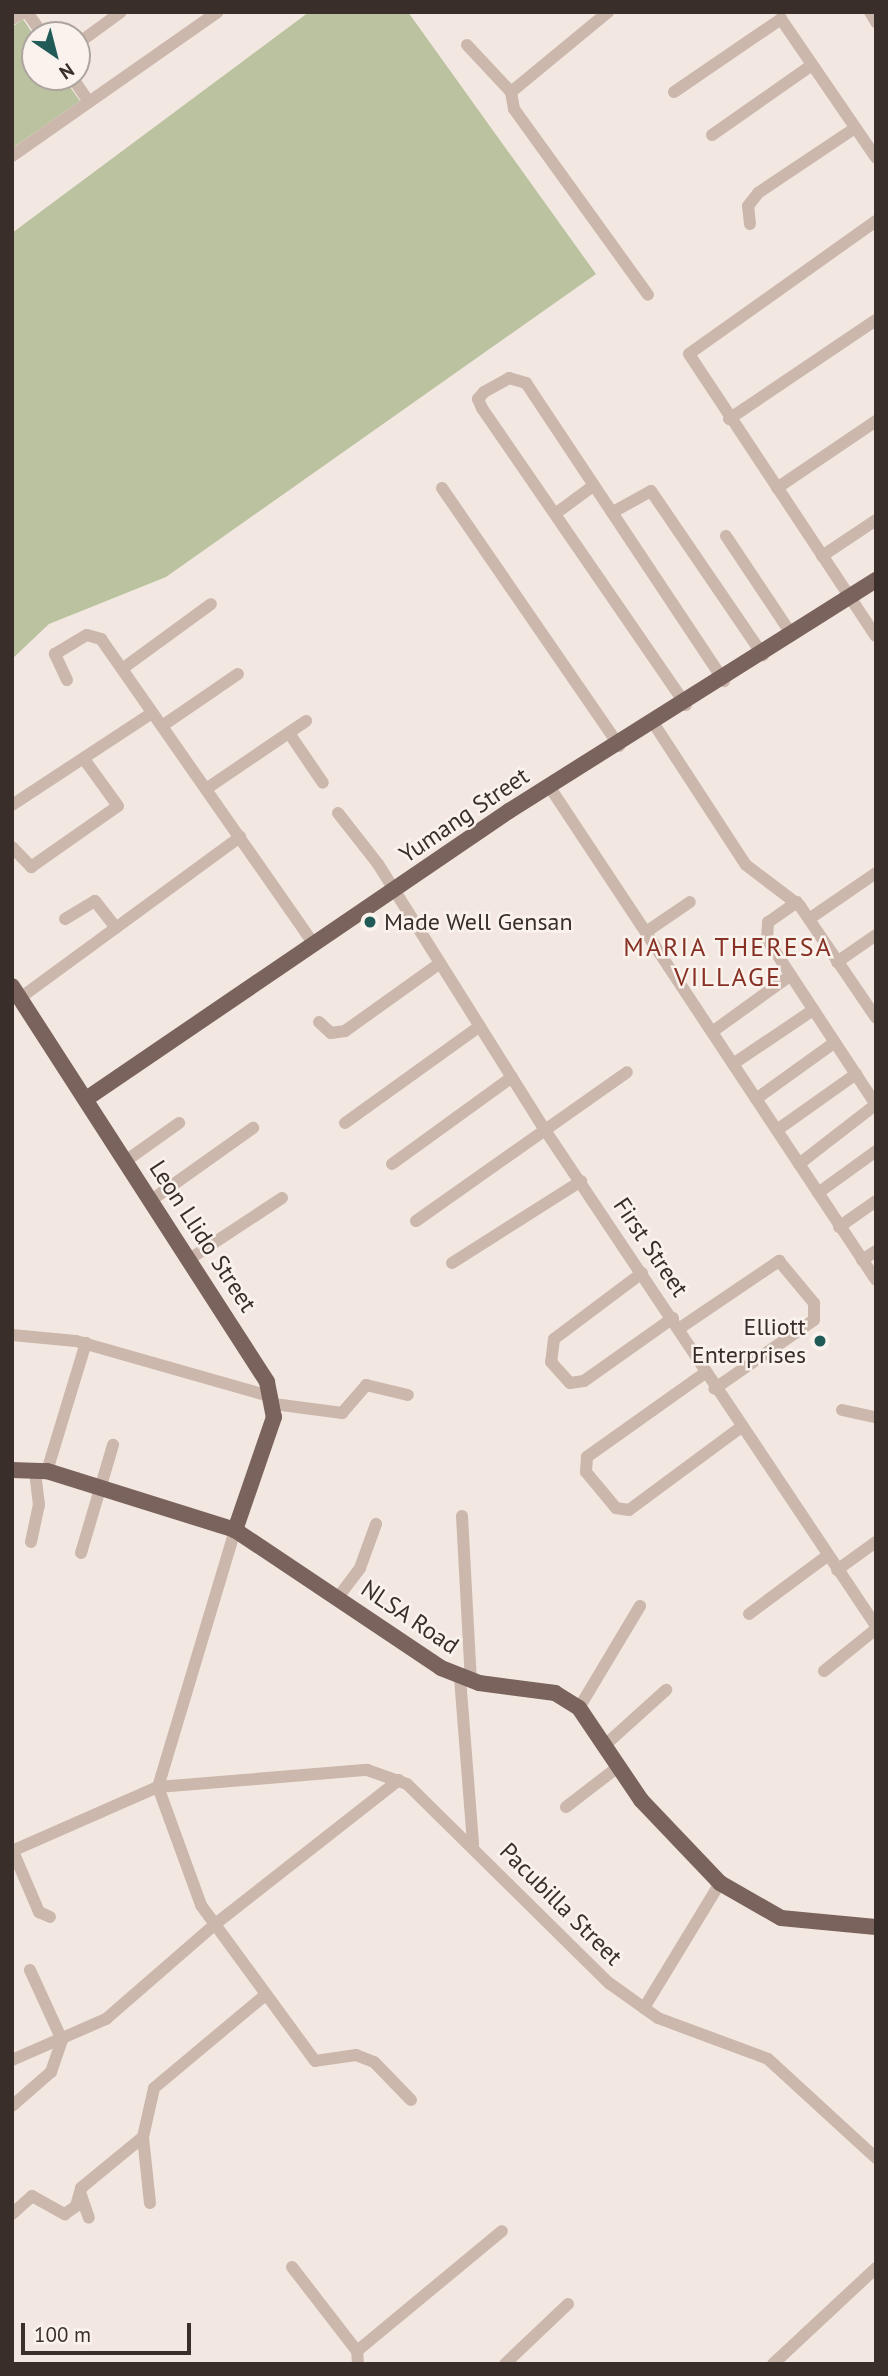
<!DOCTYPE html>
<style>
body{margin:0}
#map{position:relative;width:888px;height:2376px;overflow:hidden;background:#f3e8e1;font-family:"PT Sans",sans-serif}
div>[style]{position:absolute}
.green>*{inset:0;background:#bbc2a0}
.minor>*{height:12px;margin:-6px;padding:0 6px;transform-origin:6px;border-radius:6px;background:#cbb7ac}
.major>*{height:16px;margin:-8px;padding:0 8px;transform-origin:8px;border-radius:8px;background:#7b635d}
.dots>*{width:19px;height:19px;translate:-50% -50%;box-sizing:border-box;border:4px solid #faf3ed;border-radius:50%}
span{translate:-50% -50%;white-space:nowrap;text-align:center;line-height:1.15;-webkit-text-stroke:5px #faf3ed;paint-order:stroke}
.street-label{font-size:24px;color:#3a2e2b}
.poi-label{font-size:24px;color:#3a2e2b}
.left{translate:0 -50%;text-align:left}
.right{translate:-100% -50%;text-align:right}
.neighbourhood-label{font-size:26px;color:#873125;letter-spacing:2px}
.frame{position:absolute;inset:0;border:14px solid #3a2e2b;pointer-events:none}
.north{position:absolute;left:21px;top:21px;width:70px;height:70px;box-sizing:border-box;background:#faf3ed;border:2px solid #ada49f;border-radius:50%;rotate:145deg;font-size:19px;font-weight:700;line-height:28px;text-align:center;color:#3a2e2b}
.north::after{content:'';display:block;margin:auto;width:24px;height:32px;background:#215b58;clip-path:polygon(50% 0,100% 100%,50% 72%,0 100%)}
.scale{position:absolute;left:21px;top:2323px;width:170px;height:32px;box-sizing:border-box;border:4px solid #3a2e2b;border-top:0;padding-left:9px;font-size:21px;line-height:24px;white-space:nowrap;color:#3a2e2b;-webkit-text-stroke:5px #faf3ed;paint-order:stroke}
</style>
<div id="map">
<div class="green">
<div style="clip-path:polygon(309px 12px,408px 12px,596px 274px,166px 577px,49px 624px,12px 659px,12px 233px)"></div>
<div style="clip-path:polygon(23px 19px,35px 37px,35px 77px,63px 77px,80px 101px,14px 147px,12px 27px)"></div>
</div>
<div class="minor">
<div style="left:27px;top:12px;width:28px;rotate:55deg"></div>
<div style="left:870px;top:12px;width:12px;rotate:59deg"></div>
<div style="left:12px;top:19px;width:13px;rotate:-32deg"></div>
<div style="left:77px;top:44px;width:54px;rotate:-36deg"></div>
<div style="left:467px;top:45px;width:64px;rotate:46.9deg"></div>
<div style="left:511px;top:92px;width:126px;rotate:-39.5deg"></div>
<div style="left:72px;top:77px;width:30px;rotate:56deg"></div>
<div style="left:511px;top:92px;width:17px;rotate:80deg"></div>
<div style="left:514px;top:109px;width:229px;rotate:54.2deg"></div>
<div style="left:674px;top:92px;width:130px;rotate:-34.3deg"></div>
<div style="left:781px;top:19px;width:168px;rotate:55.6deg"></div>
<div style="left:712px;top:135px;width:122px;rotate:-35deg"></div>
<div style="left:12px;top:156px;width:251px;rotate:-35deg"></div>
<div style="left:876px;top:221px;width:229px;rotate:144.6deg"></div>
<div style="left:689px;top:354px;width:338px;rotate:56.5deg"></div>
<div style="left:750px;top:224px;width:18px;rotate:-96deg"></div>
<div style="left:748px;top:206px;width:16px;rotate:-52deg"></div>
<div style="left:758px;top:193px;width:113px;rotate:-33.8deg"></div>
<div style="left:729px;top:419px;width:177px;rotate:-34deg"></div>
<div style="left:442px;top:488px;width:313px;rotate:55.5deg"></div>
<div style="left:777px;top:488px;width:120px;rotate:-34.1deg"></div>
<div style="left:613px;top:512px;width:43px;rotate:-28.9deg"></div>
<div style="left:651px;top:491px;width:199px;rotate:55.7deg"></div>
<div style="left:555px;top:514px;width:47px;rotate:-36.4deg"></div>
<div style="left:726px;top:536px;width:119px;rotate:56.3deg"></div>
<div style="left:822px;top:556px;width:65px;rotate:-33.7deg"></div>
<div style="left:122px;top:669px;width:110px;rotate:-36.1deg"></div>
<div style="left:67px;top:680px;width:29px;rotate:-115deg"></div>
<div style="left:55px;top:654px;width:37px;rotate:-31deg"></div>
<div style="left:87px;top:635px;width:15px;rotate:16deg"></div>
<div style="left:101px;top:639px;width:372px;rotate:55.1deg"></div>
<div style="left:686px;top:705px;width:360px;rotate:-124.5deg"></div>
<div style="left:482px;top:408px;width:10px;rotate:-114deg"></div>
<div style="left:478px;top:399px;width:9px;rotate:-49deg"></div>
<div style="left:484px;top:392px;width:29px;rotate:-29deg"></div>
<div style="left:509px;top:378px;width:18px;rotate:16deg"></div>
<div style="left:526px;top:383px;width:358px;rotate:56.4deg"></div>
<div style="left:654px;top:724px;width:168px;rotate:56.9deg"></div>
<div style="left:746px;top:865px;width:68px;rotate:37.2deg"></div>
<div style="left:800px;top:906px;width:135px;rotate:55.8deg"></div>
<div style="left:162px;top:726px;width:92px;rotate:-34.4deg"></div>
<div style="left:289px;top:733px;width:60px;rotate:55.8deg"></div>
<div style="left:549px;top:786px;width:592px;rotate:56.5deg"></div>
<div style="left:206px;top:789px;width:121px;rotate:-34.2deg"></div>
<div style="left:12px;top:805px;width:168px;rotate:-33.3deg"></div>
<div style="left:338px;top:813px;width:65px;rotate:51.9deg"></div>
<div style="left:378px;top:864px;width:314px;rotate:57.9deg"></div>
<div style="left:545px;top:1130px;width:596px;rotate:56.28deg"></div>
<div style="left:12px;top:847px;width:28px;rotate:46deg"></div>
<div style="left:31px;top:867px;width:106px;rotate:-35deg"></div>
<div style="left:118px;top:806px;width:58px;rotate:-125.9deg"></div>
<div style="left:797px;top:902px;width:35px;rotate:145deg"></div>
<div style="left:768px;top:922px;width:17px;rotate:93deg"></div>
<div style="left:767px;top:939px;width:199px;rotate:56.7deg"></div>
<div style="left:65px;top:919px;width:35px;rotate:-31deg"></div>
<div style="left:95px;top:901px;width:34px;rotate:52deg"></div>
<div style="left:809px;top:919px;width:81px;rotate:-34.5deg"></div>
<div style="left:646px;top:932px;width:53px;rotate:-34.3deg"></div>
<div style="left:837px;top:962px;width:47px;rotate:-34.7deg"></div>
<div style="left:20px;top:998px;width:273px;rotate:-36.2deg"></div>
<div style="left:319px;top:1022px;width:16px;rotate:43deg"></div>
<div style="left:331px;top:1033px;width:14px;rotate:-8deg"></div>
<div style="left:345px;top:1031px;width:115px;rotate:-35.5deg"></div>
<div style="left:712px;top:1032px;width:97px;rotate:-35.8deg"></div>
<div style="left:733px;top:1064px;width:97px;rotate:-34deg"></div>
<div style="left:756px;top:1099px;width:97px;rotate:-35.8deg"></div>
<div style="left:345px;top:1123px;width:166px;rotate:-35.7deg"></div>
<div style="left:777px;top:1130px;width:97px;rotate:-35.3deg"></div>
<div style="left:127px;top:1160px;width:64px;rotate:-35.4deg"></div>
<div style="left:392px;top:1164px;width:148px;rotate:-35.9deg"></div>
<div style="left:799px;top:1164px;width:96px;rotate:-37.8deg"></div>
<div style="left:818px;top:1193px;width:72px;rotate:-35.9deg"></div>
<div style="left:153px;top:1199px;width:123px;rotate:-35.4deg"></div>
<div style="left:416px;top:1221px;width:258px;rotate:-35.2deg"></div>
<div style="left:839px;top:1227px;width:45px;rotate:-35.1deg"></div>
<div style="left:191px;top:1258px;width:109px;rotate:-33.4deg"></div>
<div style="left:862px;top:1260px;width:17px;rotate:-33deg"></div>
<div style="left:452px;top:1263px;width:153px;rotate:-32.4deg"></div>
<div style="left:642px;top:1273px;width:110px;rotate:143.1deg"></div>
<div style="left:554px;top:1339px;width:23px;rotate:97deg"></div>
<div style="left:551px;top:1362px;width:28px;rotate:48deg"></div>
<div style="left:570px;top:1383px;width:14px;rotate:-8deg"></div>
<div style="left:584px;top:1381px;width:109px;rotate:-35.3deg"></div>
<div style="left:680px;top:1328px;width:120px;rotate:-34.1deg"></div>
<div style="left:779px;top:1261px;width:55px;rotate:50.2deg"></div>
<div style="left:814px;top:1303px;width:17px;rotate:90deg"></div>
<div style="left:814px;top:1320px;width:121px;rotate:145.4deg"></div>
<div style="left:12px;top:1335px;width:64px;rotate:5.4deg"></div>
<div style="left:76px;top:1341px;width:204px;rotate:15.9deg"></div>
<div style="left:705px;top:1373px;width:145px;rotate:144.6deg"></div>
<div style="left:587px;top:1457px;width:15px;rotate:94deg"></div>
<div style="left:586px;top:1472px;width:47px;rotate:50.2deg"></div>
<div style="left:616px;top:1508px;width:13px;rotate:9deg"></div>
<div style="left:629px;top:1510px;width:139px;rotate:-36.5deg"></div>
<div style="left:274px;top:1404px;width:69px;rotate:7.5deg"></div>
<div style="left:342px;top:1413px;width:37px;rotate:-49deg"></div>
<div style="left:366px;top:1385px;width:43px;rotate:13.4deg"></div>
<div style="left:842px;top:1410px;width:35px;rotate:12deg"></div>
<div style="left:47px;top:1471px;width:134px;rotate:-73.1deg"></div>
<div style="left:462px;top:1516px;width:165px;rotate:86.9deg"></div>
<div style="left:31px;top:1542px;width:38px;rotate:-78deg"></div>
<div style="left:39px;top:1505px;width:35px;rotate:-97deg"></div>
<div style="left:81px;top:1553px;width:113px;rotate:-73.5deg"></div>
<div style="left:837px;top:1570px;width:48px;rotate:-35.7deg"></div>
<div style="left:339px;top:1596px;width:35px;rotate:-53deg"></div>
<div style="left:360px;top:1568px;width:47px;rotate:-70deg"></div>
<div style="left:749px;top:1614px;width:97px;rotate:-36.6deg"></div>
<div style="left:824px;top:1671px;width:67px;rotate:-38.9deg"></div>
<div style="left:460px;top:1678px;width:167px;rotate:85.5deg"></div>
<div style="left:579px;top:1708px;width:119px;rotate:-59.1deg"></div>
<div style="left:604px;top:1746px;width:84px;rotate:-42.1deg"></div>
<div style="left:566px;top:1807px;width:66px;rotate:-37.6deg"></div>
<div style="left:12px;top:1849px;width:69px;rotate:66.8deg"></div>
<div style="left:39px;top:1912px;width:12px;rotate:24deg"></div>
<div style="left:12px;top:1851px;width:159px;rotate:-23.7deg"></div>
<div style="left:158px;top:1787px;width:268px;rotate:-73.3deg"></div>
<div style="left:644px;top:2008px;width:146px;rotate:-58.7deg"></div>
<div style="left:12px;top:2060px;width:103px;rotate:-23.6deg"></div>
<div style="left:106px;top:2019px;width:143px;rotate:-41deg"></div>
<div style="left:214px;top:1925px;width:235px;rotate:-38.1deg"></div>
<div style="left:411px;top:2100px;width:53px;rotate:-134.2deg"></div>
<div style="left:374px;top:2062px;width:19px;rotate:-159deg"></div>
<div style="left:356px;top:2055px;width:41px;rotate:171.7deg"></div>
<div style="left:315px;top:2061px;width:193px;rotate:-126.2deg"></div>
<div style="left:201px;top:1905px;width:126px;rotate:-110deg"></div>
<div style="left:158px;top:1787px;width:210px;rotate:-4.7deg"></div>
<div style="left:367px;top:1770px;width:42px;rotate:19.3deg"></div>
<div style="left:407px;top:1784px;width:284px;rotate:44.6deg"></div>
<div style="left:609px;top:1983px;width:60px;rotate:35.5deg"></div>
<div style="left:658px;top:2018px;width:117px;rotate:20.4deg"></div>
<div style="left:768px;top:2059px;width:147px;rotate:42.5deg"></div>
<div style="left:12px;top:2106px;width:52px;rotate:-41.1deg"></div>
<div style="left:51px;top:2072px;width:34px;rotate:-71deg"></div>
<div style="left:62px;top:2040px;width:77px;rotate:-114.6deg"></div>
<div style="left:81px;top:2195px;width:24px;rotate:71deg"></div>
<div style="left:150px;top:2203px;width:66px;rotate:-96.1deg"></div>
<div style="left:143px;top:2137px;width:50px;rotate:-77.3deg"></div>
<div style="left:154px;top:2088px;width:143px;rotate:-39.9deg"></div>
<div style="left:12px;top:2214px;width:27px;rotate:-42deg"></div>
<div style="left:32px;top:2196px;width:38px;rotate:29deg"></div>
<div style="left:65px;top:2214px;width:14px;rotate:-36deg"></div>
<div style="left:76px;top:2206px;width:19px;rotate:-74deg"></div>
<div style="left:81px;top:2188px;width:80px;rotate:-39.4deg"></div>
<div style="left:292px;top:2267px;width:106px;rotate:52.3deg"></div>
<div style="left:358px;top:2364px;width:13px;rotate:-94deg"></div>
<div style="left:357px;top:2351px;width:188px;rotate:-39.6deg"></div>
<div style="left:505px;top:2364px;width:87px;rotate:-43.6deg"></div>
<div style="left:773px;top:2364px;width:141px;rotate:-43deg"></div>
</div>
<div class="major">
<div style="left:12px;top:986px;width:471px;rotate:57.2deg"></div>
<div style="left:267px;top:1382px;width:36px;rotate:79deg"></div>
<div style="left:274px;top:1417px;width:120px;rotate:109deg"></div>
<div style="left:86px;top:1099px;width:512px;rotate:-34.25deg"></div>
<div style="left:509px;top:811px;width:434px;rotate:-32.2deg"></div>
<div style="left:12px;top:1470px;width:35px;rotate:2deg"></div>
<div style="left:47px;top:1471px;width:197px;rotate:17.4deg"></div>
<div style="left:235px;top:1530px;width:248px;rotate:33.8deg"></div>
<div style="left:441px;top:1668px;width:41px;rotate:21.5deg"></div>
<div style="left:479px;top:1683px;width:77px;rotate:7.5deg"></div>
<div style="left:555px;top:1693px;width:28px;rotate:32deg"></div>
<div style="left:579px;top:1708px;width:111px;rotate:56deg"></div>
<div style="left:641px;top:1800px;width:115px;rotate:46.4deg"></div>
<div style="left:720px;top:1883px;width:70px;rotate:29.8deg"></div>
<div style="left:781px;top:1918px;width:95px;rotate:5.4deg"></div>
</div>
<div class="dots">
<div style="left:370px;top:922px;background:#215b58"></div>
<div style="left:820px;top:1341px;background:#215b58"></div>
</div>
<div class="street-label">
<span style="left:464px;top:815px;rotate:-34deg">Yumang Street</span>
<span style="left:203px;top:1236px;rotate:57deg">Leon Llido Street</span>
<span style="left:651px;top:1247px;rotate:56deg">First Street</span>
<span style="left:410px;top:1617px;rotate:34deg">NLSA Road</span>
<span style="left:561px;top:1904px;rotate:45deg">Pacubilla Street</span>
</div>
<div class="poi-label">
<span class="left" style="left:384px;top:922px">Made Well Gensan</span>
<span class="right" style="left:806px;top:1341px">Elliott<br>Enterprises</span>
</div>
<div class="neighbourhood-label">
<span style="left:728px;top:962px">MARIA THERESA<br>VILLAGE</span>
</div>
<div class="frame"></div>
<div class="north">N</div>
<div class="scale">100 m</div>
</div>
